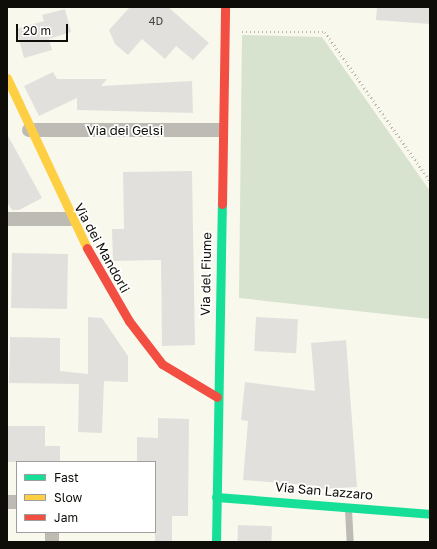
<!DOCTYPE html>
<style>
body{margin:0}
#map{position:relative;width:437px;height:549px;overflow:hidden;background:#f9f8ed;font-family:"Golos Text",sans-serif}
div>[style]{position:absolute}
.green>*{inset:0;background:#d8e3cf}
.building>*{inset:0;background:#e2e0dd;transform-origin:0 0}
.path>*{height:2.5px;margin-top:-1.25px;transform-origin:0;background:repeating-linear-gradient(90deg,#bbb7b1 0 1px,transparent 0 4px)}
.lane>*{height:7px;margin:-3.5px;padding:0 3.5px;transform-origin:3.5px;border-radius:3.5px;background:#bebbb4}
.street>*{height:14px;margin:-7px;padding:0 7px;transform-origin:7px;border-radius:7px;background:#bebbb4}
.fast>*{height:9px;margin:-4.5px;padding:0 4.5px;transform-origin:4.5px;border-radius:4.5px;background:#16e098}
.slow>*{height:9px;margin:-4.5px;padding:0 4.5px;transform-origin:4.5px;border-radius:4.5px;background:#ffcf43}
.jam>*{height:9px;margin:-4.5px;padding:0 4.5px;transform-origin:4.5px;border-radius:4.5px;background:#f24e42}
span{translate:-50% -50%;white-space:nowrap;text-align:center;line-height:1.15;-webkit-text-stroke:3.5px #fff;paint-order:stroke}
.number-label{font-size:11px;color:#464540}
.number-label span{-webkit-text-stroke-width:0}
.street-label{font-size:13px;color:#0e0d07}
.frame{position:absolute;inset:0;border:8px solid #0e0d07;pointer-events:none}
.legend{position:absolute;left:16px;top:461px;width:140px;height:72px;box-sizing:border-box;background:#fff;border:1px solid #9f9e9c;margin:0;padding:5px 7px;list-style:none;font-size:12px;color:#0e0d07}
.legend li{display:flex;align-items:center;gap:8px;height:20px}
.legend b{width:20px;border:1px solid #9f9e9c}
.scale{position:absolute;left:16px;top:24px;width:52px;height:18px;box-sizing:border-box;border:2px solid #0e0d07;border-top:0;padding-left:5px;font-size:12px;line-height:14px;white-space:nowrap;color:#0e0d07;-webkit-text-stroke:3px #fff;paint-order:stroke}
</style>
<div id="map">
<div class="green">
<div style="clip-path:polygon(242px 35px,322px 37px,430px 191px,430px 319px,239px 298px)"></div>
</div>
<div class="building">
<div style="clip-path:polygon(130px 7px,168px 7px,209px 43px,193px 60px,176px 46px,165px 59px,142px 39px,128px 55px,115px 44px,109px 30px)"></div>
<div style="clip-path:polygon(377px 7px,430px 7px,430px 24px,376px 20px)"></div>
<div style="clip-path:polygon(65px 9px,71px 32px,49px 39px,52px 50px,24px 58px,16px 29px,44px 21px,42px 15px)"></div>
<div style="clip-path:polygon(53px 72px,57px 79px,107px 79px,101px 86px,192px 81px,193px 113px,77px 110px,77px 98px,39px 116px,24px 86px)"></div>
<div style="clip-path:polygon(7px 134px,42px 198px,19px 210px,12px 210px,7px 202px)"></div>
<div style="clip-path:polygon(192px 171px,195px 345px,162px 346px,161px 260px,113px 261px,112px 229px,124px 229px,123px 172px)"></div>
<div style="left:12px;top:253px;width:56px;height:55px;rotate:1deg"></div>
<div style="clip-path:polygon(88px 317px,102px 318px,128px 356px,128px 382px,104px 381px,102px 433px,78px 432px,79px 384px,9px 383px,10px 337px,60px 338px,60px 371px,88px 374px)"></div>
<div style="left:256px;top:317px;width:42px;height:34px;rotate:3deg"></div>
<div style="clip-path:polygon(346px 340px,357px 487px,319px 489px,319px 486px,243px 480px,248px 421px,241px 420px,245px 382px,315px 391px,311px 343px)"></div>
<div style="clip-path:polygon(158px 418px,189px 419px,188px 516px,172px 516px,172px 542px,155px 542px,155px 462px,137px 462px,137px 437px,158px 438px)"></div>
<div style="clip-path:polygon(7px 426px,45px 426px,45px 446px,60px 446px,60px 462px,7px 462px)"></div>
<div style="left:238px;top:525px;width:34px;height:17px;rotate:2deg"></div>
</div>
<div class="path">
<div style="left:242px;top:32px;width:83px"></div>
<div style="left:325px;top:32px;width:182px;rotate:54.8deg"></div>
</div>
<div class="lane">
<div style="left:348px;top:509px;width:33px;rotate:87deg"></div>
</div>
<div class="street">
<div style="left:29px;top:130px;width:192px"></div>
<div style="left:7px;top:219px;width:64px"></div>
<div style="left:7px;top:502px;width:10px"></div>
<div style="left:52px;top:532px;width:10px;rotate:90deg"></div>
</div>
<div class="fast">
<div style="left:216px;top:497px;width:215px;rotate:4.5deg"></div>
<div style="left:216px;top:542px;width:338px;rotate:-89deg"></div>
</div>
<div class="slow">
<div style="left:7px;top:78px;width:188px;rotate:64.8deg"></div>
</div>
<div class="jam">
<div style="left:222px;top:204px;width:197px;rotate:-89.1deg"></div>
<div style="left:87px;top:248px;width:84px;rotate:60.1deg"></div>
<div style="left:129px;top:321px;width:54px;rotate:52.5deg"></div>
<div style="left:162px;top:364px;width:64px;rotate:31deg"></div>
</div>
<div class="number-label">
<span style="left:156px;top:21px">4D</span>
</div>
<div class="street-label">
<span style="left:125px;top:130px">Via dei Gelsi</span>
<span style="left:102px;top:248px;rotate:61deg">Via dei Mandorli</span>
<span style="left:206px;top:274px;rotate:-89deg">Via del Fiume</span>
<span style="left:324px;top:491px;rotate:5deg">Via San Lazzaro</span>
</div>
<div class="frame"></div>
<ul class="legend">
<li><b style="height:5px;background:#16e098"></b>Fast</li>
<li><b style="height:5px;background:#ffcf43"></b>Slow</li>
<li><b style="height:5px;background:#f24e42"></b>Jam</li>
</ul>
<div class="scale">20 m</div>
</div>
